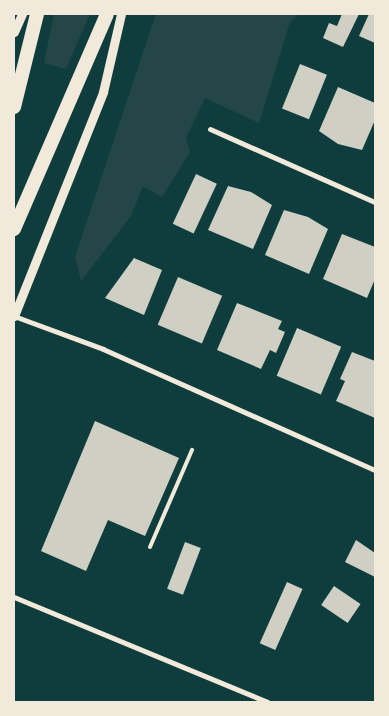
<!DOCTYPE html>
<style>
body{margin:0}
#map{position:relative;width:389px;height:716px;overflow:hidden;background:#0f3d3e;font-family:"PT Sans Narrow",sans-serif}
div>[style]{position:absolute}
.green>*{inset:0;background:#244646}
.building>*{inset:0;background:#cfcfc3;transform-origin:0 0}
.service>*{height:4px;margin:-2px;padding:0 2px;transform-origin:2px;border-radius:2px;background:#f1e9da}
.minor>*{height:5px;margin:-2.5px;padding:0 2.5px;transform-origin:2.5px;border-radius:2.5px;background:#f1e9da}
.tertiary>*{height:9px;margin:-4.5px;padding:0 4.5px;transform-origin:4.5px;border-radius:4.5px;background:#f1e9da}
.trunk>*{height:14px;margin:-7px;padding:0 7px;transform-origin:7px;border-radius:7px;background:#f1e9da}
span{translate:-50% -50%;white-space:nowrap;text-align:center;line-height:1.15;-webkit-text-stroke:5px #f1e9da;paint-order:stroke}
.frame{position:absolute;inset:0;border:15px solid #f1e9da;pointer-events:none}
</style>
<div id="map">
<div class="green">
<div style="clip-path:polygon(54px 14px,90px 14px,66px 69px,44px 63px)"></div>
<div style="clip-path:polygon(156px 14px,299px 14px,290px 22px,259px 123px,205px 98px,186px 138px,190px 152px,162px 197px,143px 186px,131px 216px,81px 281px,75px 257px)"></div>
</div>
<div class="building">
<div style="clip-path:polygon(342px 14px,359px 14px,343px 47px,323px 38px,329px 23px,337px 26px)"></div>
<div style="clip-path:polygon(369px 14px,375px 14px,375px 43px,359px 36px)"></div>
<div style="left:300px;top:64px;width:29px;height:48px;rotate:22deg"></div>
<div style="clip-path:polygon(338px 87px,375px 103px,375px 120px,362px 150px,338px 144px,319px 131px)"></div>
<div style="left:196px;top:174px;width:23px;height:55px;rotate:25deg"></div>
<div style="clip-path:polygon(228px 186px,251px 192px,272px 205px,253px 249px,208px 230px)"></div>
<div style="clip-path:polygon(284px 210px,308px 217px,328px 229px,309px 274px,265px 255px)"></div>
<div style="clip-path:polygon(342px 234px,375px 247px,375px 279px,367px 298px,323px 279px)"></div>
<div style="clip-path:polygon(134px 258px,162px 270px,144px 315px,105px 298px)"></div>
<div style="left:178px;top:277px;width:48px;height:52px;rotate:23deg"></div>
<div style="clip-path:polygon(237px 303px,282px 321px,278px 329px,285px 332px,276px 353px,270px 350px,261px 369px,217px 350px)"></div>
<div style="left:297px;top:328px;width:48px;height:52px;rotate:23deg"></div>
<div style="clip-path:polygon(352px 352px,375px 361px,375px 418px,336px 401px,345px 381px,340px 379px)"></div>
<div style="clip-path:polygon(95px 421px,179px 458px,145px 536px,108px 520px,86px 571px,41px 551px)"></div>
<div style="clip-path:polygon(356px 540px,375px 553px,375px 577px,345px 562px)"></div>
<div style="left:185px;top:542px;width:17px;height:50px;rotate:21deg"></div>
<div style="left:287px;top:582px;width:17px;height:67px;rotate:24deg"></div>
<div style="left:334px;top:586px;width:32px;height:23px;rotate:34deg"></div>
</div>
<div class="service">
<div style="left:150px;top:547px;width:106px;rotate:-66.6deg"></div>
</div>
<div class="minor">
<div style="left:210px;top:129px;width:180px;rotate:23.9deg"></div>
<div style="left:14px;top:316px;width:95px;rotate:20.3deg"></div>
<div style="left:103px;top:349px;width:298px;rotate:24deg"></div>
<div style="left:14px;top:597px;width:274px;rotate:22.5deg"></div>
</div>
<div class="tertiary">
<div style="left:14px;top:32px;width:20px;rotate:-66deg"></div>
<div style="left:14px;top:316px;width:241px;rotate:-68.3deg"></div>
<div style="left:103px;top:92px;width:80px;rotate:-77deg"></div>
</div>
<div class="trunk">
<div style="left:14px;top:107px;width:96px;rotate:-76.1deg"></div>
<div style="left:14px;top:229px;width:234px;rotate:-66.6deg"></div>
</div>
<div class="frame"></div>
</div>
